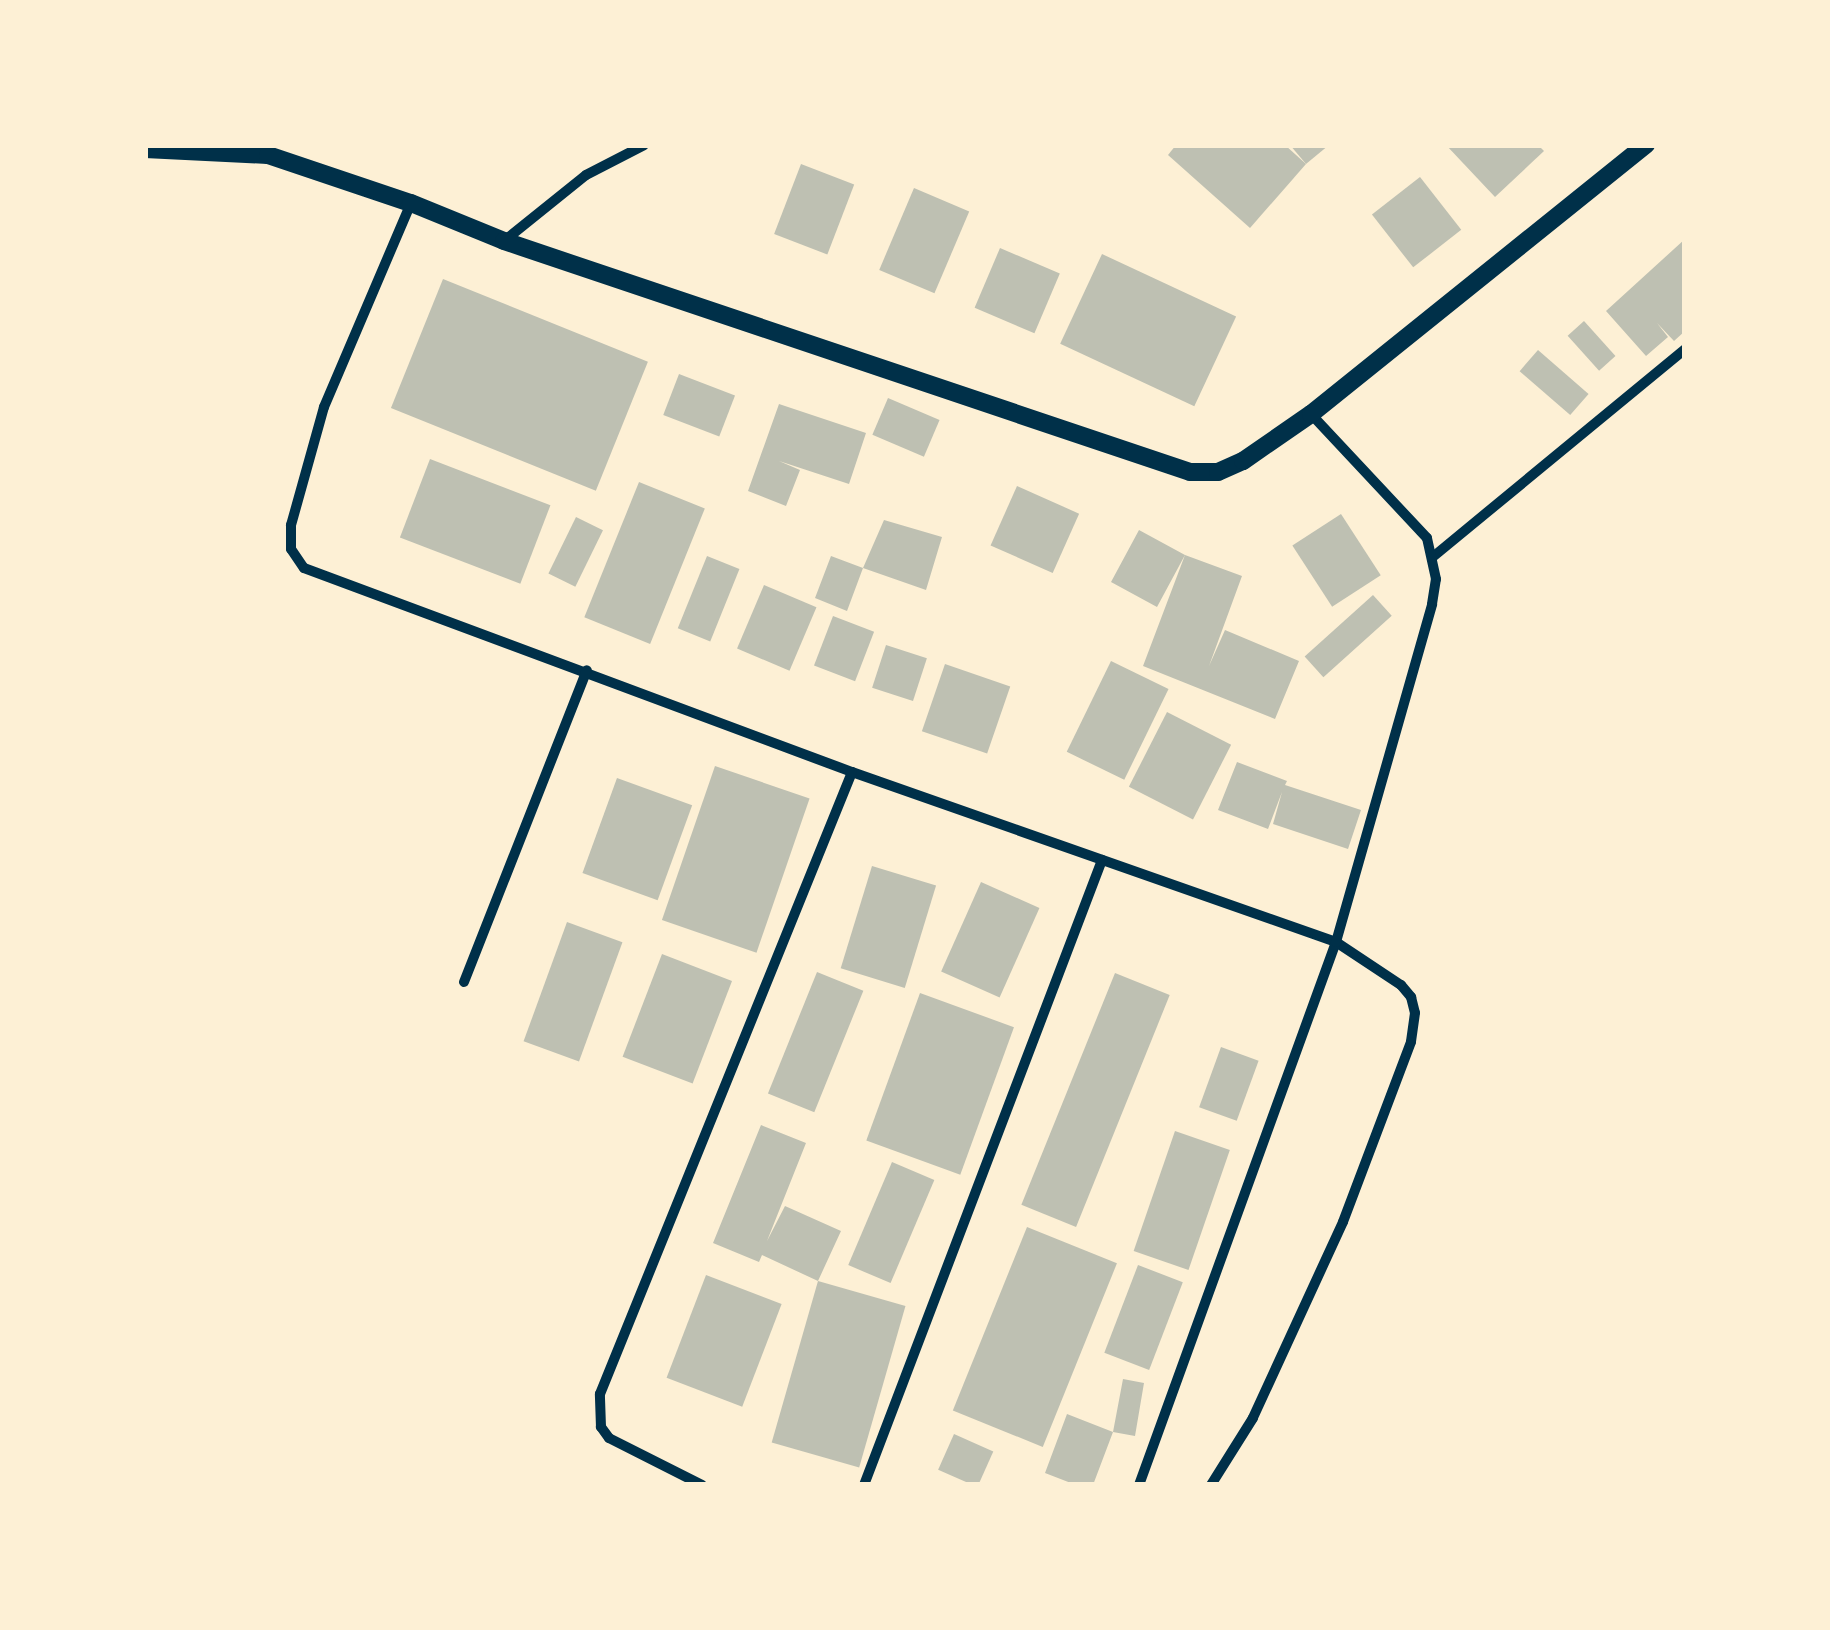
<!DOCTYPE html>
<style>
body{margin:0}
#map{position:relative;width:1830px;height:1630px;overflow:hidden;background:#fdf0d5;font-family:Figtree,sans-serif}
div>[style]{position:absolute}
.building>*{inset:0;background:#bec0b2;transform-origin:0 0}
.minor>*{height:10px;margin:-5px;padding:0 5px;transform-origin:5px;border-radius:5px;background:#003049}
.tertiary>*{height:18px;margin:-9px;padding:0 9px;transform-origin:9px;border-radius:9px;background:#003049}
span{translate:-50% -50%;white-space:nowrap;text-align:center;line-height:1.15;-webkit-text-stroke:10px #fdf0d5;paint-order:stroke}
.frame{position:absolute;inset:0;border:148px solid #fdf0d5;pointer-events:none}
</style>
<div id="map">
<div class="building">
<div style="clip-path:polygon(1176px 145px,1285px 145px,1306px 164px,1250px 228px,1168px 155px)"></div>
<div style="clip-path:polygon(1290px 145px,1329px 145px,1306px 164px)"></div>
<div style="clip-path:polygon(1446px 145px,1538px 145px,1544px 151px,1495px 197px)"></div>
<div style="left:801px;top:164px;width:57px;height:75px;rotate:21deg"></div>
<div style="left:1420px;top:177px;width:67px;height:61px;rotate:52deg"></div>
<div style="left:914px;top:188px;width:60px;height:89px;rotate:23deg"></div>
<div style="clip-path:polygon(1685px 239px,1685px 331px,1674px 341px,1657px 323px,1668px 337px,1646px 356px,1606px 311px)"></div>
<div style="left:1000px;top:248px;width:65px;height:65px;rotate:23deg"></div>
<div style="left:1102px;top:254px;width:148px;height:99px;rotate:25deg"></div>
<div style="left:443px;top:279px;width:221px;height:139px;rotate:22deg"></div>
<div style="left:1584px;top:321px;width:47px;height:22px;rotate:48deg"></div>
<div style="left:1538px;top:350px;width:67px;height:28px;rotate:41deg"></div>
<div style="left:679px;top:374px;width:60px;height:44px;rotate:21deg"></div>
<div style="left:888px;top:398px;width:56px;height:40px;rotate:23deg"></div>
<div style="clip-path:polygon(779px 404px,866px 433px,849px 484px,779px 461px,800px 470px,786px 506px,748px 491px)"></div>
<div style="left:430px;top:459px;width:129px;height:84px;rotate:21deg"></div>
<div style="left:639px;top:482px;width:71px;height:146px;rotate:22deg"></div>
<div style="left:1017px;top:486px;width:68px;height:65px;rotate:24deg"></div>
<div style="left:1341px;top:514px;width:73px;height:58px;rotate:57deg"></div>
<div style="left:576px;top:517px;width:30px;height:63px;rotate:26deg"></div>
<div style="clip-path:polygon(884px 520px,942px 537px,926px 590px,863px 568px,847px 611px,815px 598px,831px 556px,863px 568px)"></div>
<div style="clip-path:polygon(1139px 530px,1185px 555px,1242px 576px,1209px 666px,1225px 630px,1299px 661px,1275px 719px,1143px 666px,1185px 555px,1157px 607px,1111px 582px)"></div>
<div style="left:707px;top:556px;width:35px;height:78px;rotate:22deg"></div>
<div style="left:764px;top:585px;width:57px;height:69px;rotate:23deg"></div>
<div style="left:1373px;top:595px;width:28px;height:92px;rotate:48deg"></div>
<div style="left:833px;top:616px;width:44px;height:53px;rotate:21deg"></div>
<div style="left:886px;top:645px;width:43px;height:45px;rotate:18deg"></div>
<div style="left:1111px;top:661px;width:64px;height:101px;rotate:26deg"></div>
<div style="left:945px;top:664px;width:69px;height:71px;rotate:19deg"></div>
<div style="left:1167px;top:712px;width:72px;height:84px;rotate:27deg"></div>
<div style="clip-path:polygon(1237px 762px,1287px 781px,1285px 785px,1361px 810px,1348px 849px,1273px 824px,1282px 792px,1268px 829px,1218px 810px)"></div>
<div style="left:715px;top:766px;width:100px;height:163px;rotate:19deg"></div>
<div style="left:617px;top:778px;width:80px;height:101px;rotate:20deg"></div>
<div style="left:872px;top:866px;width:67px;height:107px;rotate:17deg"></div>
<div style="left:981px;top:882px;width:64px;height:98px;rotate:24deg"></div>
<div style="left:567px;top:922px;width:59px;height:127px;rotate:20deg"></div>
<div style="left:662px;top:954px;width:75px;height:110px;rotate:21deg"></div>
<div style="left:817px;top:972px;width:50px;height:131px;rotate:22deg"></div>
<div style="left:1115px;top:973px;width:59px;height:250px;rotate:22deg"></div>
<div style="left:920px;top:993px;width:100px;height:157px;rotate:20deg"></div>
<div style="left:1221px;top:1047px;width:40px;height:64px;rotate:20deg"></div>
<div style="clip-path:polygon(761px 1125px,806px 1143px,767px 1241px,785px 1206px,841px 1231px,818px 1281px,762px 1255px,759px 1262px,713px 1243px)"></div>
<div style="left:1175px;top:1131px;width:58px;height:127px;rotate:19deg"></div>
<div style="left:892px;top:1162px;width:46px;height:112px;rotate:23deg"></div>
<div style="left:1027px;top:1227px;width:97px;height:198px;rotate:22deg"></div>
<div style="left:1138px;top:1265px;width:48px;height:94px;rotate:21deg"></div>
<div style="left:706px;top:1275px;width:81px;height:110px;rotate:21deg"></div>
<div style="left:818px;top:1281px;width:91px;height:168px;rotate:16deg"></div>
<div style="clip-path:polygon(1123px 1379px,1144px 1383px,1135px 1436px,1113px 1432px,1093px 1485px,1076px 1485px,1045px 1473px,1067px 1414px,1113px 1432px)"></div>
<div style="left:954px;top:1434px;width:43px;height:39px;rotate:24deg"></div>
</div>
<div class="minor">
<div style="left:411px;top:203px;width:222px;rotate:113.1deg"></div>
<div style="left:324px;top:407px;width:123px;rotate:105.6deg"></div>
<div style="left:291px;top:525px;width:24px;rotate:90deg"></div>
<div style="left:291px;top:549px;width:23px;rotate:56deg"></div>
<div style="left:304px;top:568px;width:585px;rotate:20.42deg"></div>
<div style="left:852px;top:772px;width:513px;rotate:19.35deg"></div>
<div style="left:1336px;top:942px;width:78px;rotate:33.5deg"></div>
<div style="left:1401px;top:985px;width:16px;rotate:50deg"></div>
<div style="left:1411px;top:997px;width:16px;rotate:76deg"></div>
<div style="left:1415px;top:1013px;width:29px;rotate:98deg"></div>
<div style="left:1411px;top:1042px;width:192px;rotate:110.7deg"></div>
<div style="left:1343px;top:1222px;width:216px;rotate:114.7deg"></div>
<div style="left:1253px;top:1418px;width:79px;rotate:122.1deg"></div>
<div style="left:504px;top:241px;width:105px;rotate:-38.8deg"></div>
<div style="left:586px;top:175px;width:65px;rotate:-27.3deg"></div>
<div style="left:1434px;top:556px;width:325px;rotate:-39.5deg"></div>
<div style="left:464px;top:982px;width:335px;rotate:-68.5deg"></div>
<div style="left:702px;top:1485px;width:104px;rotate:-153.2deg"></div>
<div style="left:609px;top:1438px;width:14px;rotate:-126deg"></div>
<div style="left:601px;top:1427px;width:33px;rotate:-92deg"></div>
<div style="left:600px;top:1394px;width:671px;rotate:-67.94deg"></div>
<div style="left:864px;top:1485px;width:669px;rotate:-69.15deg"></div>
<div style="left:1139px;top:1485px;width:578px;rotate:-70.06deg"></div>
<div style="left:1336px;top:942px;width:351px;rotate:-74.1deg"></div>
<div style="left:1432px;top:604px;width:25px;rotate:-81deg"></div>
<div style="left:1436px;top:579px;width:42px;rotate:-102.4deg"></div>
<div style="left:1427px;top:538px;width:170px;rotate:-133.1deg"></div>
</div>
<div class="tertiary">
<div style="left:145px;top:149px;width:123px;rotate:2.8deg"></div>
<div style="left:268px;top:155px;width:151px;rotate:18.6deg"></div>
<div style="left:411px;top:203px;width:100px;rotate:22.2deg"></div>
<div style="left:504px;top:241px;width:724px;rotate:18.61deg"></div>
<div style="left:1190px;top:472px;width:28px"></div>
<div style="left:1218px;top:472px;width:27px;rotate:-24deg"></div>
<div style="left:1243px;top:461px;width:83px;rotate:-34.7deg"></div>
<div style="left:1311px;top:414px;width:430px;rotate:-38.8deg"></div>
</div>
<div class="frame"></div>
</div>
